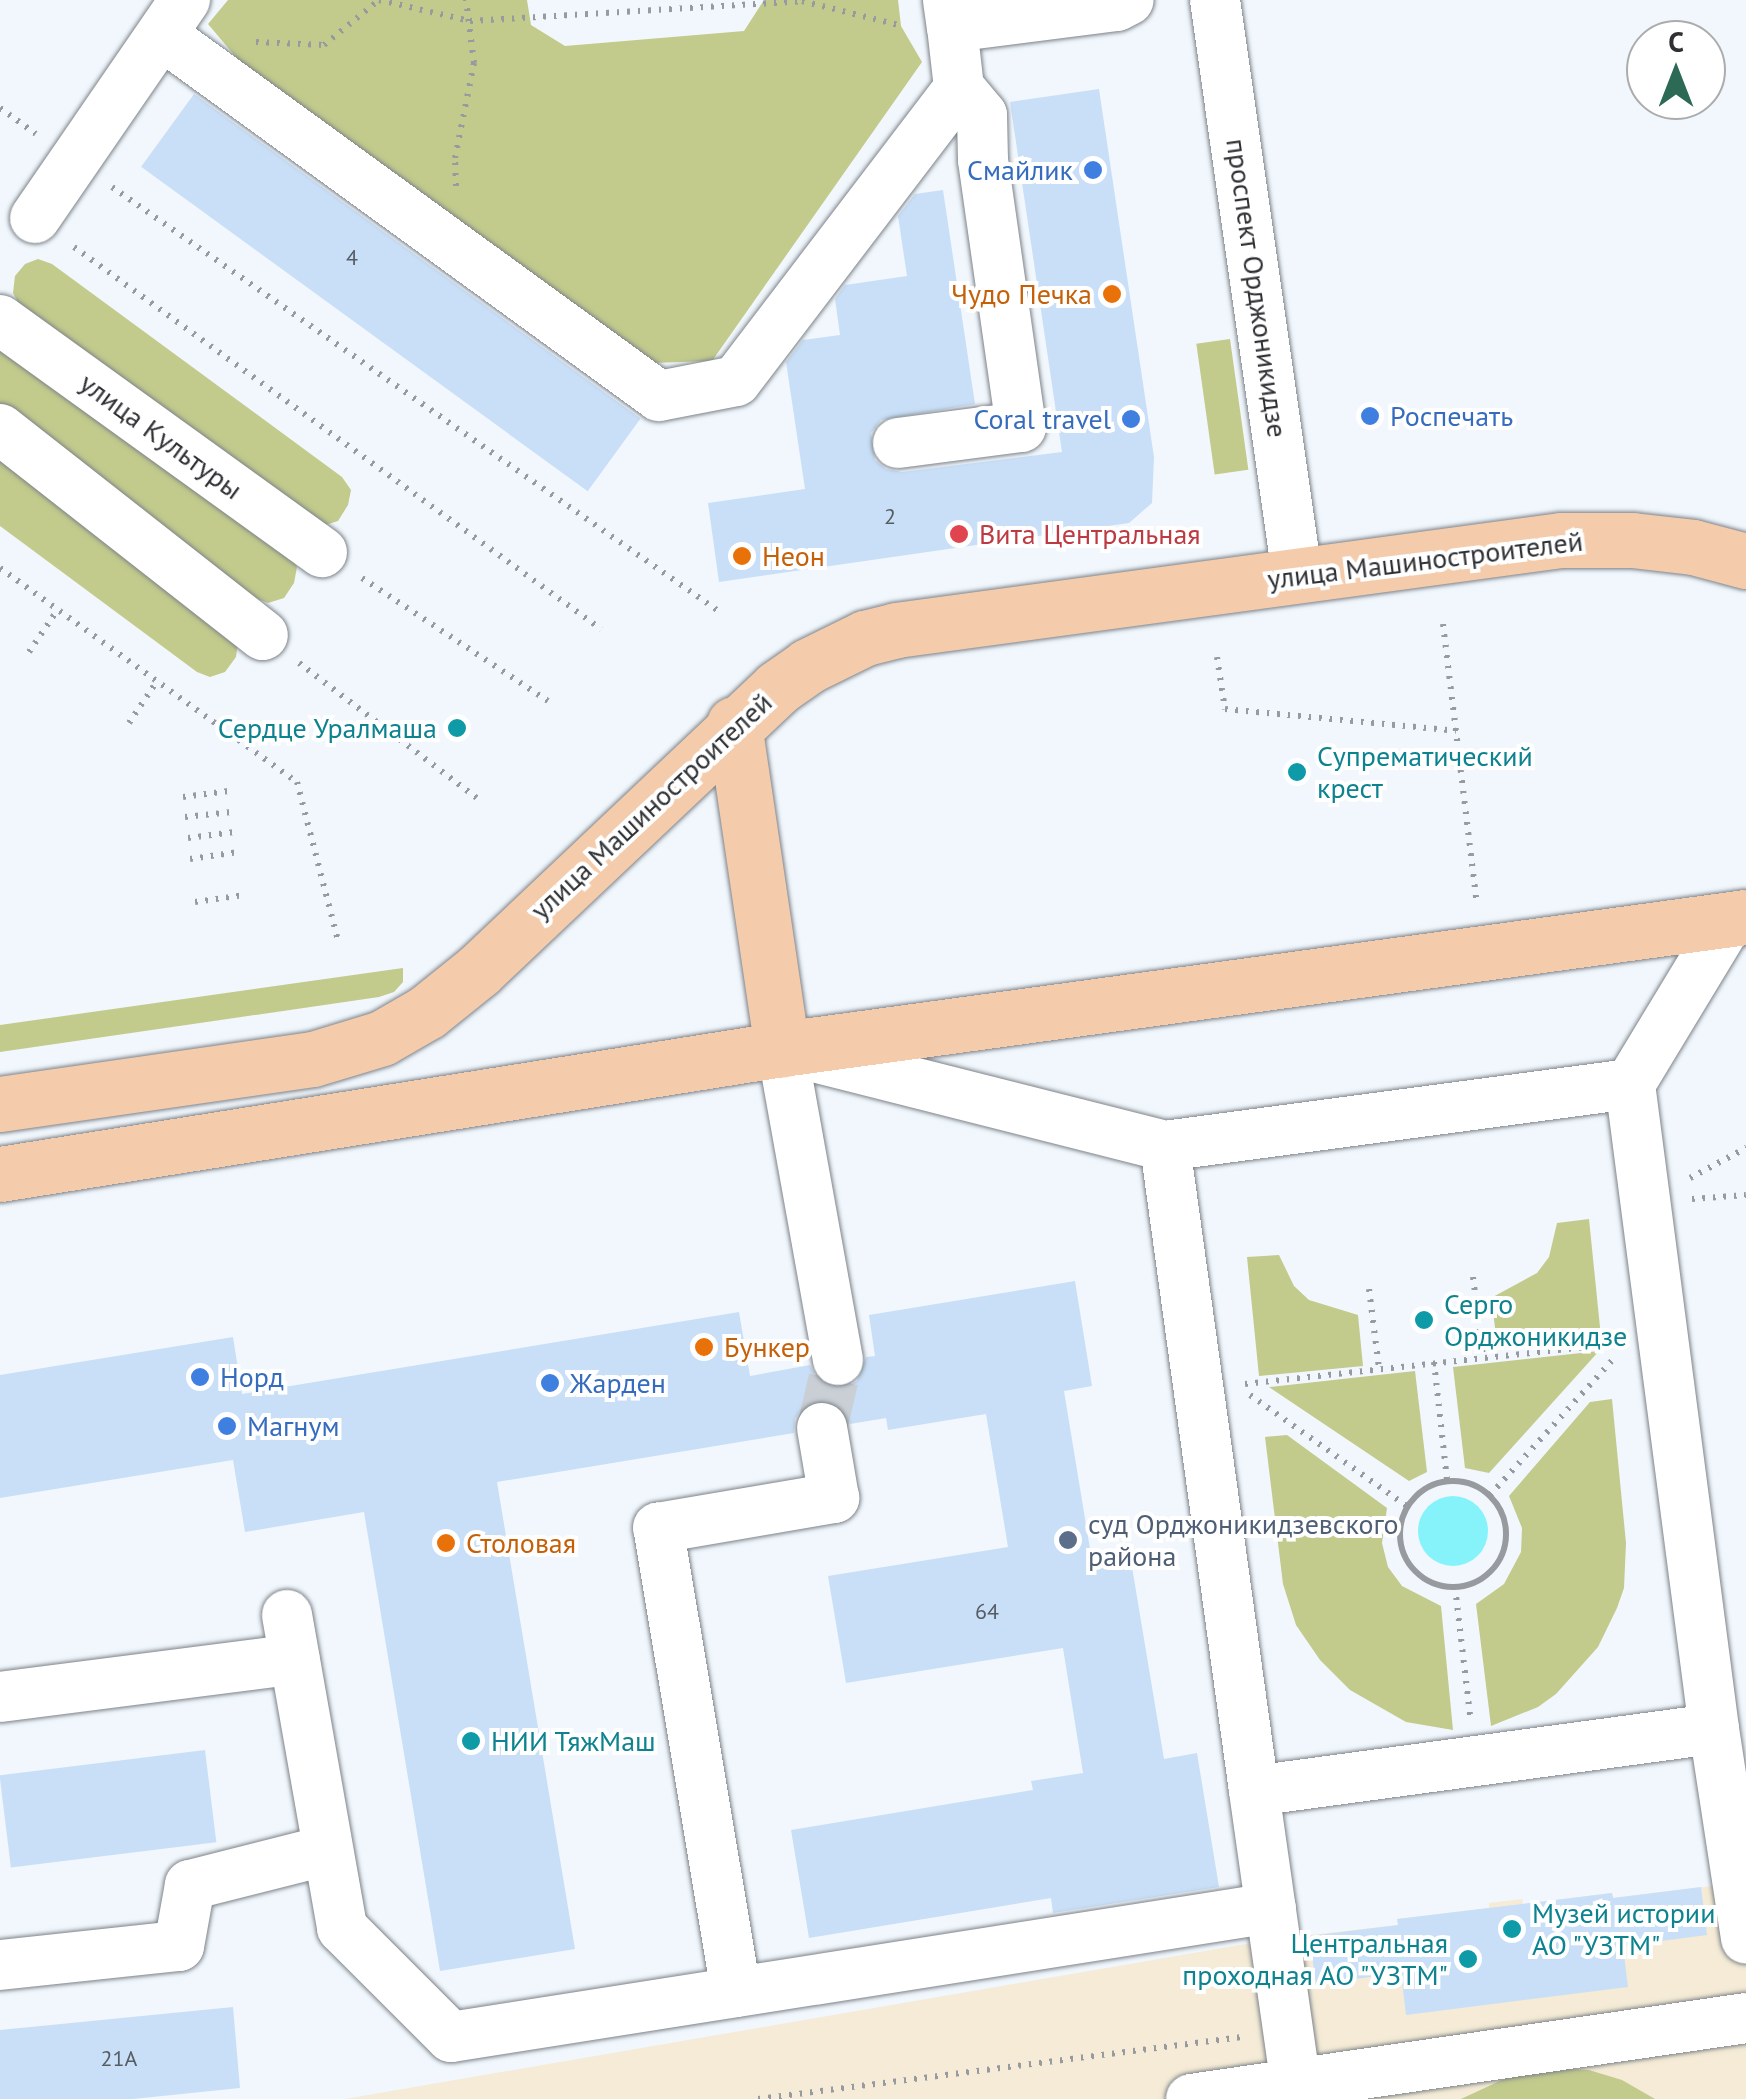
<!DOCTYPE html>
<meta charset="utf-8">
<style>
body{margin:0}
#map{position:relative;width:1746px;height:2099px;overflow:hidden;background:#f1f7fd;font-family:"PT Sans",sans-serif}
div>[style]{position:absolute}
.industrial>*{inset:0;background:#f5ebd6}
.green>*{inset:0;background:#c2ca8c;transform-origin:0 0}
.water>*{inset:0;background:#86f3fa}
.round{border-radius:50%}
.building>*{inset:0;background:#c9dff7;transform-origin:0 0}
.minor-tunnel>*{height:50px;margin-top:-25px;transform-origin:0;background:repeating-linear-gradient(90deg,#cacfd5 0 50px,transparent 0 75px)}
.path>*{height:6px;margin-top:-3px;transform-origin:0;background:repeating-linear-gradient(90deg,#979ba0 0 2.5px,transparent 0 10.5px)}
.path>.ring{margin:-3px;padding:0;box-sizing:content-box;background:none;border:6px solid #979ba0;border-radius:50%}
.roads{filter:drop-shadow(0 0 2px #7d8389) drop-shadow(0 0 2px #7d8389)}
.minor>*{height:50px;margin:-25px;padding:0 25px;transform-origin:25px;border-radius:25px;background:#fff}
.major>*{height:55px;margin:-27.5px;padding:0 27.5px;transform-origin:27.5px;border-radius:27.5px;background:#f4ccac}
.dots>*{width:28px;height:28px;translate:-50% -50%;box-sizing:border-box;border:5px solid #fff;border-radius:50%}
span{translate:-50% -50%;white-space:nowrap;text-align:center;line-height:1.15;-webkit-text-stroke:8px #fff;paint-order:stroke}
.number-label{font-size:22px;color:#555c64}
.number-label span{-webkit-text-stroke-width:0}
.shop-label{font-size:28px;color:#366cbe}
.right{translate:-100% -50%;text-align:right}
.left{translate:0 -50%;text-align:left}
.street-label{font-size:28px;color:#2e3033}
.food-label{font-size:28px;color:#c56008}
.health-label{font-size:28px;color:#be3a42}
.culture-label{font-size:28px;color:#0d838f}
.service-label{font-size:28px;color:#4e5e75}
.north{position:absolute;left:1626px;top:20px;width:100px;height:100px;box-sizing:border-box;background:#fff;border:2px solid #abacad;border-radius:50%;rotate:0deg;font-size:28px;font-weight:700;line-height:40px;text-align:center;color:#2e3033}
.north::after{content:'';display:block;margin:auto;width:35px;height:45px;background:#2c6a56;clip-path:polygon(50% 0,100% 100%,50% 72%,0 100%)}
</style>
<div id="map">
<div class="industrial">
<div style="clip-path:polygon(1746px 1882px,1746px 2099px,345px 2099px,1275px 1939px,1398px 1925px,1397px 1919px,1489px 1908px,1489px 1903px,1522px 1899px,1523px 1904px,1612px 1893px,1613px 1898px)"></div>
</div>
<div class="green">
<div style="clip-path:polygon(228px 0,527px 0,531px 25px,565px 46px,744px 31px,764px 0,898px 0,901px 26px,922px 62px,712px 361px,651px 363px,240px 62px,208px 24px)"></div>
<div style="clip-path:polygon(38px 259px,52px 264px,342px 477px,351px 490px,348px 505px,338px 521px,322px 526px,20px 306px,13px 293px,15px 276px,25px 264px)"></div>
<div style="left:1230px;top:339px;width:132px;height:34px;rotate:82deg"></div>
<div style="clip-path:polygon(0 342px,288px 554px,297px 567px,294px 583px,284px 598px,268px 603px,255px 598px,0 409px)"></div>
<div style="clip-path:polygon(0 459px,238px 641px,236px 657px,225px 672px,210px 677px,197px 672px,0 526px)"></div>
<div style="clip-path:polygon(403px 968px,403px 982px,394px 992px,379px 997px,0 1052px,0 1025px)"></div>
<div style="clip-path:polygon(1589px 1219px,1601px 1337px,1498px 1349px,1491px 1298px,1537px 1273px,1549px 1257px,1557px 1223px)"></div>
<div style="clip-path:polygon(1279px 1255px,1294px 1286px,1309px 1300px,1358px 1315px,1363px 1366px,1259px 1376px,1247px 1257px)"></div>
<div style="clip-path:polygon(1599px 1351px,1489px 1473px,1465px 1468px,1453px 1367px)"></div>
<div style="clip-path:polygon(1415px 1371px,1427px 1472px,1409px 1481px,1269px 1387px)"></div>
<div style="clip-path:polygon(1612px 1399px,1626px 1543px,1624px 1588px,1617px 1608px,1598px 1647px,1556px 1694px,1538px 1707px,1491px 1726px,1476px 1604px,1504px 1584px,1521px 1552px,1522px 1528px,1509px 1496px,1590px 1402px)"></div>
<div style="clip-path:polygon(1287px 1435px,1387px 1508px,1382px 1543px,1388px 1567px,1402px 1586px,1441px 1606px,1453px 1730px,1406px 1722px,1350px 1690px,1320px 1660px,1296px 1625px,1283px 1584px,1265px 1437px)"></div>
<div style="clip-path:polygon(1554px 2068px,1589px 2070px,1622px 2080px,1655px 2099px,1461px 2099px,1519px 2072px)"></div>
</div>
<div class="water">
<div class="round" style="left:1418px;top:1496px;width:70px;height:70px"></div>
</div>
<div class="building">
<div style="clip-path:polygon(1099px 89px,1154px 457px,1152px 503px,1129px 523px,719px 582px,708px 503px,805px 489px,786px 362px,803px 340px,840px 335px,835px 299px,845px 285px,907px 276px,898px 216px,915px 194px,943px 190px,975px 404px,881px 420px,871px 433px,875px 460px,886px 469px,902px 472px,1062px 452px,1010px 102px)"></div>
<div style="left:194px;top:94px;width:552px;height:90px;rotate:36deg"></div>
<div style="clip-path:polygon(1075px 1281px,1092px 1386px,1064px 1391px,1092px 1561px,1130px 1555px,1164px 1759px,1197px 1753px,1219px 1887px,1053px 1913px,1051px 1898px,809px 1938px,791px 1830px,1033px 1790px,1031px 1781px,1083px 1773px,1063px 1648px,846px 1683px,828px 1576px,1008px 1547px,986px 1414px,888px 1430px,886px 1418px,850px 1424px,843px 1409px,818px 1400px,803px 1407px,795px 1419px,794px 1433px,497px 1482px,575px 1949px,440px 1971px,364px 1512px,245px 1532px,233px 1460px,0 1498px,0 1375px,233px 1337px,242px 1394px,739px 1312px,750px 1376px,810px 1365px,817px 1379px,842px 1388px,857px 1381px,866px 1357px,875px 1356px,869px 1315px)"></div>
<div style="left:205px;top:1750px;width:93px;height:207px;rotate:83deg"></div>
<div style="clip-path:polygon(1701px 1887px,1707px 1935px,1623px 1946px,1628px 1987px,1406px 2015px,1401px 1973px,1316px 1984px,1309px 1936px,1398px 1925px,1397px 1919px,1612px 1893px,1613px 1898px)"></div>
<div style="clip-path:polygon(233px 2007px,240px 2088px,133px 2099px,0 2099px,0 2030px)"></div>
</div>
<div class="minor-tunnel">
<div style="left:822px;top:1428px;width:70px;rotate:-76.8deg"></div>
</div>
<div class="path">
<div style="left:256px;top:42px;width:68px;rotate:2.5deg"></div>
<div style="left:324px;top:45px;width:71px;rotate:-39.3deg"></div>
<div style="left:379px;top:0;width:93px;rotate:13deg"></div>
<div style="left:470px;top:21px;width:333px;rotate:-3.4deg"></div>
<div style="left:802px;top:1px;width:103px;rotate:14deg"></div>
<div style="left:0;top:108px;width:44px;rotate:35.8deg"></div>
<div style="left:456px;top:186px;width:28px;rotate:-92deg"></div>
<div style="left:455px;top:158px;width:97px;rotate:-78.7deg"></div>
<div style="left:474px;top:63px;width:64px;rotate:-97.2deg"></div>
<div style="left:112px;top:187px;width:738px;rotate:34.96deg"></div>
<div style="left:74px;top:247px;width:651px;rotate:35.94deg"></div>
<div style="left:0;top:568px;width:366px;rotate:35.8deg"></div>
<div style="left:297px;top:782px;width:164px;rotate:75.5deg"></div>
<div style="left:362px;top:578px;width:223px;rotate:33.5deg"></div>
<div style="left:1443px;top:624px;width:283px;rotate:83.1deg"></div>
<div style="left:29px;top:652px;width:48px;rotate:-56deg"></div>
<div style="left:1217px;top:657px;width:53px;rotate:81.3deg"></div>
<div style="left:1225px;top:709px;width:232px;rotate:5.4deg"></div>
<div style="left:299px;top:663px;width:223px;rotate:37.2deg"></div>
<div style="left:129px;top:723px;width:47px;rotate:-56.3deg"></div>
<div style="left:183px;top:797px;width:46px;rotate:-7.4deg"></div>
<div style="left:185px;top:817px;width:47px;rotate:-6.1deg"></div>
<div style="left:188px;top:838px;width:47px;rotate:-7.3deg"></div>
<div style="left:190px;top:859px;width:49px;rotate:-8.3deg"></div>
<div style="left:195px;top:902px;width:49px;rotate:-8.1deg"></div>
<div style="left:1690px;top:1178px;width:64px;rotate:-28.2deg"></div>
<div style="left:1692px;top:1199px;width:54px;rotate:-4.2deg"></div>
<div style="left:1473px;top:1277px;width:81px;rotate:82.9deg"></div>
<div style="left:1369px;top:1289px;width:80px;rotate:82.8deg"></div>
<div style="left:1434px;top:1362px;width:119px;rotate:83.7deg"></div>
<div style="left:1245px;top:1384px;width:373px;rotate:-6.2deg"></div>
<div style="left:1250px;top:1395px;width:192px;rotate:35.3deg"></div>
<div class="ring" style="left:1400px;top:1481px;width:100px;height:100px"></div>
<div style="left:1490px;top:1495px;width:188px;rotate:-47.8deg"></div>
<div style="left:1455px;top:1587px;width:129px;rotate:83.3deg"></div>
<div style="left:758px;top:2099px;width:488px;rotate:-7.3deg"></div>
</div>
<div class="roads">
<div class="minor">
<div style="left:948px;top:0;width:27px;rotate:82deg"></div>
<div style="left:952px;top:27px;width:166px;rotate:-7.3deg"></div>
<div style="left:1117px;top:6px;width:13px;rotate:-27deg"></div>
<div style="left:1215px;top:0;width:581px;rotate:81.88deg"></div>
<div style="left:162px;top:35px;width:614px;rotate:35.99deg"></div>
<div style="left:659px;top:396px;width:78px;rotate:-11deg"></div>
<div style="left:736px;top:381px;width:368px;rotate:-52.7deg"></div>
<div style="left:959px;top:88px;width:61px;rotate:-96.5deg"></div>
<div style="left:35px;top:218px;width:265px;rotate:-55.5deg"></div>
<div style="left:0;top:320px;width:397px;rotate:35.8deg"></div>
<div style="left:0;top:429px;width:334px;rotate:38.1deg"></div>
<div style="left:898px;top:443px;width:124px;rotate:-7.4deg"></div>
<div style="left:1021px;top:427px;width:270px;rotate:-98.1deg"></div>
<div style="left:983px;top:160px;width:45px;rotate:-91.3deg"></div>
<div style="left:982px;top:115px;width:35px;rotate:-130deg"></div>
<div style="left:1165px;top:1146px;width:651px;rotate:82.14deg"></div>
<div style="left:1254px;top:1791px;width:464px;rotate:-7.7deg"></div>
<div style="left:1714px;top:1729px;width:650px;rotate:-97.42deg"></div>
<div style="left:1630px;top:1084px;width:193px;rotate:-58.8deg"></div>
<div style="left:838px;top:1360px;width:316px;rotate:-100.2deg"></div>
<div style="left:782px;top:1049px;width:395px;rotate:14.2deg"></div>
<div style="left:1165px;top:1146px;width:469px;rotate:-7.6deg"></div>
<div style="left:287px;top:1615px;width:318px;rotate:80deg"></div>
<div style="left:342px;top:1928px;width:154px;rotate:45deg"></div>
<div style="left:451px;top:2037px;width:830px;rotate:-8.94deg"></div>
<div style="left:0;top:1697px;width:297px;rotate:-7.3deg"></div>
<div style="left:1714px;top:1729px;width:212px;rotate:81.3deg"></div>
<div style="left:1254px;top:1791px;width:311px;rotate:81.9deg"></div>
<div style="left:0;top:1965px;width:180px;rotate:-6.1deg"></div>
<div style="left:179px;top:1946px;width:62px;rotate:-79.8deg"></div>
<div style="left:190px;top:1885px;width:142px;rotate:-14.2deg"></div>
<div style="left:736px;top:1992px;width:471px;rotate:-99.5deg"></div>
<div style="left:658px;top:1528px;width:179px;rotate:-9.7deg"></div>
<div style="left:834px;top:1498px;width:71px;rotate:-99.7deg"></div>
<div style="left:1191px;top:2099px;width:561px;rotate:-8.3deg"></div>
</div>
<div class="major">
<div style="left:734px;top:724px;width:329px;rotate:81.6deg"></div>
<div style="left:0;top:1104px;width:316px;rotate:-8.2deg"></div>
<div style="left:313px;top:1059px;width:72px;rotate:-16.9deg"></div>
<div style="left:382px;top:1038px;width:52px;rotate:-30deg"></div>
<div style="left:427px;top:1012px;width:65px;rotate:-38.8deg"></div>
<div style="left:478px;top:971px;width:412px;rotate:-43.4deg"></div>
<div style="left:777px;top:688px;width:38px;rotate:-35deg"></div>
<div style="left:808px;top:666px;width:64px;rotate:-26.2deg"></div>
<div style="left:865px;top:638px;width:32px;rotate:-14deg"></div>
<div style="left:896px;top:630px;width:671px;rotate:-7.71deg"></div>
<div style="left:1561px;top:540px;width:71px"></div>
<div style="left:1632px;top:540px;width:61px;rotate:6.5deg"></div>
<div style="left:1693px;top:547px;width:55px;rotate:14.8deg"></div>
<div style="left:0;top:1174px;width:792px;rotate:-9.08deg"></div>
<div style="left:782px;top:1049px;width:973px;rotate:-7.8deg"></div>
</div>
</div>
<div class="dots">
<div style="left:1093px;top:170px;background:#3f7fe0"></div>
<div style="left:1112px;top:294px;background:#e8710a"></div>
<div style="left:1370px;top:416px;background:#3f7fe0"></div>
<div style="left:1131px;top:419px;background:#3f7fe0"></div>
<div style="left:959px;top:534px;background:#e0444e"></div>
<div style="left:742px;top:556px;background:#e8710a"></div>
<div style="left:457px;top:728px;background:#0f9aa8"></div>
<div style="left:1297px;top:772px;background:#0f9aa8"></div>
<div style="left:1424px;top:1320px;background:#0f9aa8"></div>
<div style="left:704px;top:1347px;background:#e8710a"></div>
<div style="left:200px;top:1377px;background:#3f7fe0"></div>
<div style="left:550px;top:1383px;background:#3f7fe0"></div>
<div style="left:227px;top:1426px;background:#3f7fe0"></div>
<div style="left:1068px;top:1540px;background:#5c6f8a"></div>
<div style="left:446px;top:1543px;background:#e8710a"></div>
<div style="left:471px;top:1741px;background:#0f9aa8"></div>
<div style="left:1512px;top:1929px;background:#0f9aa8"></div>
<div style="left:1468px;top:1959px;background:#0f9aa8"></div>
</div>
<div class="number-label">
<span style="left:352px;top:258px">4</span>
<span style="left:890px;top:517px">2</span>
<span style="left:987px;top:1612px">64</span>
<span style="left:119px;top:2059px">21А</span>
</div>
<div class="shop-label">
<span class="right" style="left:1073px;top:170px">Смайлик</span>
<span class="left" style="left:1390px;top:416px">Роспечать</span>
<span class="right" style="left:1111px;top:419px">Coral travel</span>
<span class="left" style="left:220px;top:1377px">Норд</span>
<span class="left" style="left:570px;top:1383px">Жарден</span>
<span class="left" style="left:247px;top:1426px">Магнум</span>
</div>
<div class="street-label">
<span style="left:1257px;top:288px;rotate:82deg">проспект Орджоникидзе</span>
<span style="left:161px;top:436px;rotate:36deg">улица Культуры</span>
<span style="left:1425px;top:560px;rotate:-7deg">улица Машиностроителей</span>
<span style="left:651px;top:806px;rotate:-43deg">улица Машиностроителей</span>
</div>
<div class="food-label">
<span class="right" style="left:1092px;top:294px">Чудо Печка</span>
<span class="left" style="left:762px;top:556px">Неон</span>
<span class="left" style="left:724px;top:1347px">Бункер</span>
<span class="left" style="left:466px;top:1543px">Столовая</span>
</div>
<div class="health-label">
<span class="left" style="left:979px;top:534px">Вита Центральная</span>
</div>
<div class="culture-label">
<span class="right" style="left:437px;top:728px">Сердце Уралмаша</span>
<span class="left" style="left:1317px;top:772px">Супрематический<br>крест</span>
<span class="left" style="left:1444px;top:1320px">Серго<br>Орджоникидзе</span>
<span class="left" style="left:491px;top:1741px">НИИ ТяжМаш</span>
<span class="left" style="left:1532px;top:1929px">Музей истории<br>АО "УЗТМ"</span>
<span class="right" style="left:1448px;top:1959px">Центральная<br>проходная АО "УЗТМ"</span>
</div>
<div class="service-label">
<span class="left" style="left:1088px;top:1540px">суд Орджоникидзевского<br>района</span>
</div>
<div class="north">С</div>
</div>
